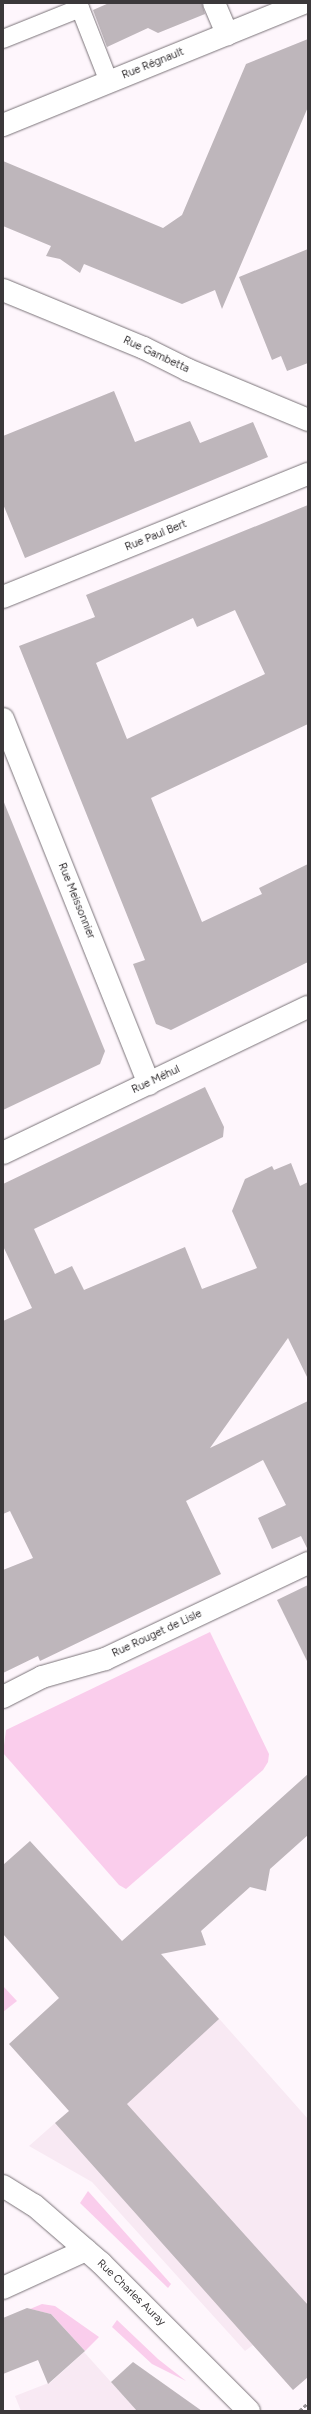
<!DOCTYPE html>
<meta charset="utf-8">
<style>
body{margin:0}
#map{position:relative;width:311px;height:2414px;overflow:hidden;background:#fef6fc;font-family:Figtree,sans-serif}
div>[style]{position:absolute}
.built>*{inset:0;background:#f8e9f3}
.green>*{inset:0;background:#facdec}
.building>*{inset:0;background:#beb6bb}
.path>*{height:2.5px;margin-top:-1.25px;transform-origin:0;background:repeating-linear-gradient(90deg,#999498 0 4px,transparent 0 6px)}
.roads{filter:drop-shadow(0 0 1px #7a7378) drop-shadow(0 0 1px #7a7378)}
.lane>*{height:18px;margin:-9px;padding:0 9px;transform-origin:9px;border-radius:9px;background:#fff}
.street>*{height:22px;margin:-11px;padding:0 11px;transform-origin:11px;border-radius:11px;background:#fff}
.secondary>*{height:22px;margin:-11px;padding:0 11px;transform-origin:11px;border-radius:11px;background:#fff}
span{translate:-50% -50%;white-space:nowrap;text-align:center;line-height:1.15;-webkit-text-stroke:3px #fff;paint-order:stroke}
.street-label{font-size:11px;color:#3b383a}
.frame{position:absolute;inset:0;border:4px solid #3b383a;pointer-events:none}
</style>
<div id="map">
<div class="built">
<div style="clip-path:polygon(199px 1996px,308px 2119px,308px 2377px,293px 2390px,253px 2345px,245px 2351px,92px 2182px,29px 2146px)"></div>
<div style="clip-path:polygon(84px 2352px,137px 2411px,21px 2411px,15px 2396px,51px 2382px)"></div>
</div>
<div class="green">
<div style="clip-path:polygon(210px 1632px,269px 1754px,268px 1762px,263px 1770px,126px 1889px,119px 1885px,3px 1753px,6px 1730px)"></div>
<div style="clip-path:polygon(3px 1986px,17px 2001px,3px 2012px)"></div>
<div style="clip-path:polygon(88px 2191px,171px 2284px,168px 2288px,80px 2203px)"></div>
<div style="clip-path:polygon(42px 2304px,55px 2306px,99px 2337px,85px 2351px,51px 2314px,30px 2309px)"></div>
<div style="clip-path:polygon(117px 2320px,158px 2359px,186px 2381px,152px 2364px,112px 2327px)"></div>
</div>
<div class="building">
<div style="clip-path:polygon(109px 3px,202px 3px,205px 14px,158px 33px,148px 28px,107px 47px,93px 10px)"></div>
<div style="clip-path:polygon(308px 39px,308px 107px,222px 309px,215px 290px,182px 304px,84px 264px,80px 273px,60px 259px,46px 256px,51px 246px,3px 226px,3px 161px,163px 228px,182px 215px,246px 64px)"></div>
<div style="clip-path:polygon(308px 249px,308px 363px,287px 371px,281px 356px,272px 360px,239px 277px)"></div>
<div style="clip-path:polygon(114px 391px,135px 442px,190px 421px,200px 443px,253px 422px,268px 457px,25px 558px,3px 504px,3px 436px)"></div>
<div style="clip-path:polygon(evenodd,308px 505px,308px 724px,151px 798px,202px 922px,262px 894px,259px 888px,308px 864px,308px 962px,171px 1030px,156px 1024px,133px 964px,145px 960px,19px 646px,95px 617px,86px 595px,308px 505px,235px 610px,265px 674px,127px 739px,96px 663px,193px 618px,197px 627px,235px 610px)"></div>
<div style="clip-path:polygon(3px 800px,105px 1051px,100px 1064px,3px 1110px)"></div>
<div style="clip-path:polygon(205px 1087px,224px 1127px,223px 1137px,34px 1229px,55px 1274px,72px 1266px,84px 1290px,185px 1247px,202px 1289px,257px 1268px,232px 1211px,245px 1179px,272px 1166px,274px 1170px,291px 1163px,300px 1186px,308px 1182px,308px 1379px,288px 1338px,210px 1448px,308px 1401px,308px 1550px,301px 1536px,272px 1549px,258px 1518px,286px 1505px,263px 1460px,186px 1501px,221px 1574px,40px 1661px,38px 1656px,3px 1673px,3px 1570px,33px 1558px,10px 1511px,3px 1514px,3px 1321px,32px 1308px,3px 1246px,3px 1184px)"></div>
<div style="clip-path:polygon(308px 1585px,308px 1663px,277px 1600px)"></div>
<div style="clip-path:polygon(308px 1774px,308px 1835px,270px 1869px,266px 1891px,250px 1887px,201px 1931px,206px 1945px,161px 1954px,219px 2019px,127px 2104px,308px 2305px,308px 2377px,293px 2390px,55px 2123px,69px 2111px,9px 2044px,59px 1998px,3px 1934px,3px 1865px,30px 1841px,122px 1941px)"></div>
<div style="clip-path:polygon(27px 2308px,51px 2314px,85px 2351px,48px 2384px,38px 2360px,3px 2374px,3px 2318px)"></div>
<div style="clip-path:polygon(133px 2362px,202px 2411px,137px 2411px,111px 2382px)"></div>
</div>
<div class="path">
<div style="left:299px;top:2411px;width:12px;rotate:-42deg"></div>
</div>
<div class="roads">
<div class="lane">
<div style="left:3px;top:39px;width:83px;rotate:-21.9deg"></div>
<div style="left:80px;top:8px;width:79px;rotate:68.6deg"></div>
</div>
<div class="street">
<div style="left:214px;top:3px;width:34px;rotate:67deg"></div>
<div style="left:3px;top:125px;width:324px;rotate:-22.1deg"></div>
<div style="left:3px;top:290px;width:152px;rotate:22.4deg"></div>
<div style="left:144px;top:348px;width:49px;rotate:26.6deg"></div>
<div style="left:188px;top:370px;width:130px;rotate:22.6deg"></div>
<div style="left:3px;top:597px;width:329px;rotate:-22deg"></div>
<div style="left:3px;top:719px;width:393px;rotate:68.2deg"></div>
<div style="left:3px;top:1697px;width:44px;rotate:-27.1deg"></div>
<div style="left:42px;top:1677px;width:66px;rotate:-15.9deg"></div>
<div style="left:105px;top:1659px;width:225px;rotate:-25.3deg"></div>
<div style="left:3px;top:2186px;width:36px;rotate:32deg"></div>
<div style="left:34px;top:2205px;width:89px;rotate:40.9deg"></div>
<div style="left:101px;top:2263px;width:209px;rotate:45deg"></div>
<div style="left:3px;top:2288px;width:91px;rotate:-24.6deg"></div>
</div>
<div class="secondary">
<div style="left:3px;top:1153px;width:338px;rotate:-25.6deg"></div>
</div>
</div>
<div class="street-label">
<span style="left:153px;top:64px;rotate:-22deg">Rue Régnault</span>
<span style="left:156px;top:355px;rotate:25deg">Rue Gambetta</span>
<span style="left:156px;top:536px;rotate:-22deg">Rue Paul Bert</span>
<span style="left:76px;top:901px;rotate:68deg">Rue Meissonnier</span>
<span style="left:156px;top:1080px;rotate:-25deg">Rue Méhul</span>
<span style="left:157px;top:1634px;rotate:-25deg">Rue Rouget de Lisle</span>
<span style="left:131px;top:2293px;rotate:44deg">Rue Charles Auray</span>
</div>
<div class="frame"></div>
</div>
